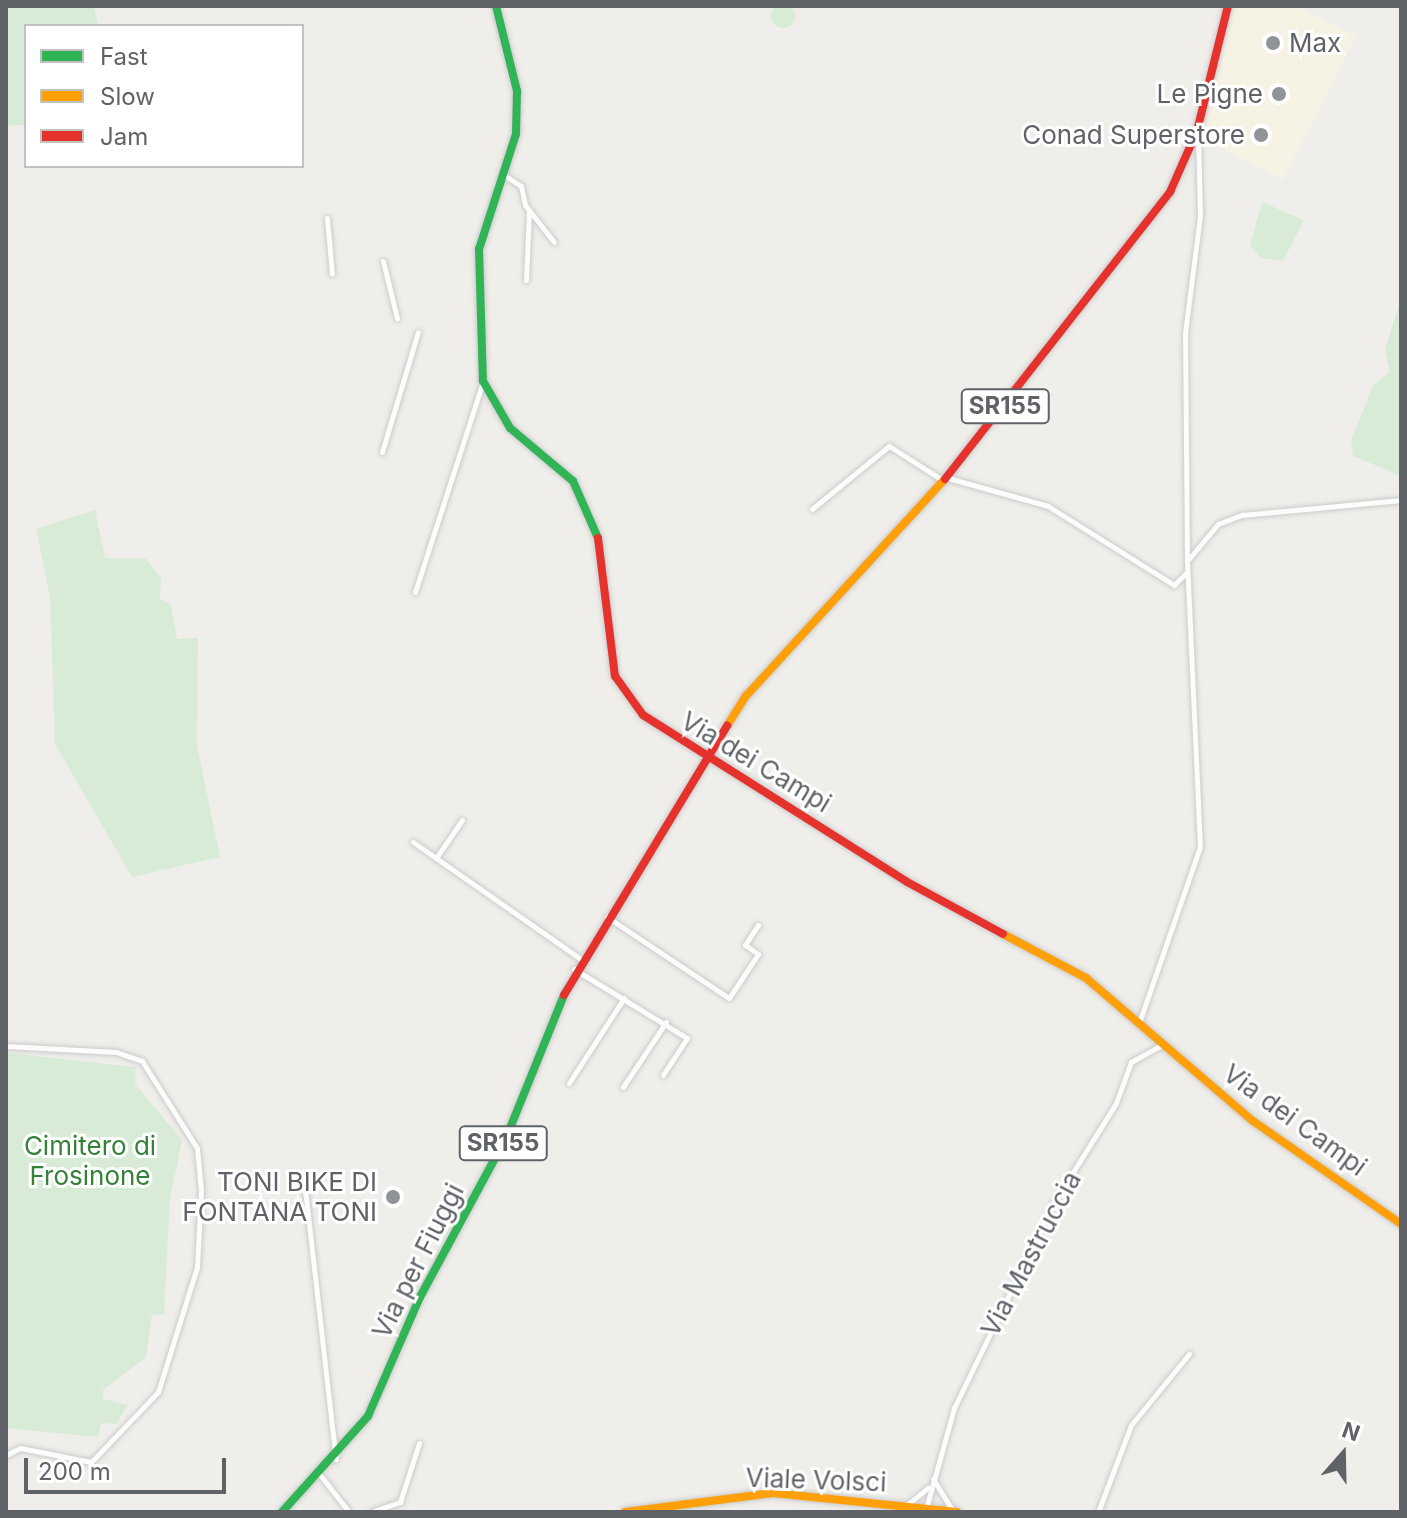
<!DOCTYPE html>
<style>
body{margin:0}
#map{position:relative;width:1407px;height:1518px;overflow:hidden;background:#efeeea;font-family:Inter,sans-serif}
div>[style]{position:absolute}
.commercial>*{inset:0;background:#f7f3e4}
.green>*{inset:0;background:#d8ebd6}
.round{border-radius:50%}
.roads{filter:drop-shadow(0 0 2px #cbcccc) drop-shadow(0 0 2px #cbcccc)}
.street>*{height:5px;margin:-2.5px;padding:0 2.5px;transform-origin:2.5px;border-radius:2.5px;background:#fdfcfc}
.fast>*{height:8px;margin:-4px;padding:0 4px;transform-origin:4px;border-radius:4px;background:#30b455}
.slow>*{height:8px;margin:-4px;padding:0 4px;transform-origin:4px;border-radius:4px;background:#ff9f0a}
.jam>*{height:8px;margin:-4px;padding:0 4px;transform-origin:4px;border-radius:4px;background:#e5322d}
.dots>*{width:22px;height:22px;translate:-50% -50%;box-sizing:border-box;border:4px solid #fff;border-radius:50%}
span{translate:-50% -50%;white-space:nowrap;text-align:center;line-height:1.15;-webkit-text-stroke:6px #fff;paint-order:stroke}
.shield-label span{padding:2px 6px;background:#fff;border:2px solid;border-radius:6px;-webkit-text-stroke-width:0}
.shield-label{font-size:24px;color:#5f6368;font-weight:700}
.poi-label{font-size:26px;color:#5f6368}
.left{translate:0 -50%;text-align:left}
.right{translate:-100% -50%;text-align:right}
.street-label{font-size:26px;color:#5f6368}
.park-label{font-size:26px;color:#348238}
.frame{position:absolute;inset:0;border:8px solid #5f6368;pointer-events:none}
.legend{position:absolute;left:24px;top:24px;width:280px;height:144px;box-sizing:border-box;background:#fff;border:2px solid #bfc1c3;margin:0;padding:10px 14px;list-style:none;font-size:24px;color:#5f6368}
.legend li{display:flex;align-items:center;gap:16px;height:40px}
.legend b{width:40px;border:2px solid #bfc1c3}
.north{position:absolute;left:1303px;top:1414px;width:80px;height:80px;-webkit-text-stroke:6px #fff;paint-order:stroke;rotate:20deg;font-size:22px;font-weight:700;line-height:32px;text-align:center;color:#5f6368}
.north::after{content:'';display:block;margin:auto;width:28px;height:36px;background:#5f6368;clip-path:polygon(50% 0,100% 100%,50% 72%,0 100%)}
.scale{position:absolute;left:24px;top:1458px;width:202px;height:36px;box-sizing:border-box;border:4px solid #5f6368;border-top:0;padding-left:10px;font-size:24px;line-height:28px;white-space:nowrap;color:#5f6368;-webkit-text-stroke:6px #fff;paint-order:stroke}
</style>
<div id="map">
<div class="commercial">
<div style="clip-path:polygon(1234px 6px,1297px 6px,1356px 36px,1283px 180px,1208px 140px,1205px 126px)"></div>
</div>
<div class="green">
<div class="round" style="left:771px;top:4px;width:24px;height:24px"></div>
<div style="clip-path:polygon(6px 6px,94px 6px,98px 26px,26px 26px,26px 125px,6px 126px)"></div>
<div style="clip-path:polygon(1262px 202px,1304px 220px,1283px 261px,1261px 258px,1250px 246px)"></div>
<div style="clip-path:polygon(1401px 298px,1401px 476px,1353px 456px,1351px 441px,1373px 386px,1390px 371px,1385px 350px)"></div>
<div style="clip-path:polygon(95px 510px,105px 558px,145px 558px,161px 578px,160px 599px,171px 605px,177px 639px,198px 638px,197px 746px,220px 857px,132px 877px,55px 744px,50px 598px,36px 529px)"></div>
<div style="clip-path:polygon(6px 1053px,136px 1067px,135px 1084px,182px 1140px,170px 1199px,164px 1315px,152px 1314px,146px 1357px,103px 1390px,103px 1399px,128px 1405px,116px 1424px,101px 1423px,98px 1437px,6px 1428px)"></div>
</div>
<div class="roads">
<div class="street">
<div style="left:504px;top:175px;width:20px;rotate:33deg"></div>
<div style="left:521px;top:186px;width:19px;rotate:78deg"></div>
<div style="left:525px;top:205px;width:47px;rotate:51.9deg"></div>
<div style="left:327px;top:218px;width:56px;rotate:84.9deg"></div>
<div style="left:383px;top:261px;width:59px;rotate:76.2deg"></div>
<div style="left:526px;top:280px;width:70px;rotate:-87.5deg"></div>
<div style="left:382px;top:452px;width:125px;rotate:-73.3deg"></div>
<div style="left:948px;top:478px;width:104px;rotate:15.6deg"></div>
<div style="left:1048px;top:506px;width:149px;rotate:32.1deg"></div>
<div style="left:1174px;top:585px;width:17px;rotate:-45deg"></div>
<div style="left:812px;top:509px;width:99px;rotate:-39.3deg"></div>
<div style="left:889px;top:446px;width:65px;rotate:32.5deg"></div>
<div style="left:1187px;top:561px;width:228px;rotate:-90.5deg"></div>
<div style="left:1185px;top:333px;width:118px;rotate:-82.7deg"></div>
<div style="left:1200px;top:216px;width:83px;rotate:-91.4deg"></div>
<div style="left:415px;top:592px;width:222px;rotate:-72.1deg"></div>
<div style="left:413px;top:842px;width:203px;rotate:34.9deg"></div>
<div style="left:436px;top:858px;width:46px;rotate:-55.6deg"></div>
<div style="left:607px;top:917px;width:146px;rotate:33.6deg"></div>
<div style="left:729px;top:998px;width:53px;rotate:-56.6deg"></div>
<div style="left:758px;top:954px;width:16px;rotate:-145deg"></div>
<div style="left:745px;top:945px;width:24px;rotate:-57deg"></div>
<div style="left:574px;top:969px;width:132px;rotate:31.4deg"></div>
<div style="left:687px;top:1038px;width:44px;rotate:123deg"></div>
<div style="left:1140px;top:1020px;width:183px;rotate:-70.9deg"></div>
<div style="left:1200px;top:847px;width:286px;rotate:-92.6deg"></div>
<div style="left:1187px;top:561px;width:48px;rotate:-50deg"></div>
<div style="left:1218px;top:524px;width:26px;rotate:-21deg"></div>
<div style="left:1242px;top:515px;width:160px;rotate:-5.4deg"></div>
<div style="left:6px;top:1046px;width:110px;rotate:3.1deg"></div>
<div style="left:116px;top:1052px;width:28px;rotate:19deg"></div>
<div style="left:142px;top:1061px;width:103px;rotate:57.7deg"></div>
<div style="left:197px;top:1148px;width:43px;rotate:84.7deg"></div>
<div style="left:201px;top:1191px;width:76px;rotate:93deg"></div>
<div style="left:197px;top:1267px;width:131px;rotate:107.3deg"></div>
<div style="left:158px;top:1392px;width:97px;rotate:133.7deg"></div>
<div style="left:91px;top:1462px;width:72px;rotate:-168.8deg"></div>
<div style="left:20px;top:1448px;width:16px;rotate:153deg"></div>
<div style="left:569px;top:1083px;width:101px;rotate:-57.1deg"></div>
<div style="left:623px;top:1087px;width:78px;rotate:-56.5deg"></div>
<div style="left:305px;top:1189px;width:272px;rotate:83.5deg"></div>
<div style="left:321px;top:1476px;width:46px;rotate:52.1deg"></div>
<div style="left:933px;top:1479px;width:36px;rotate:58deg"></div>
<div style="left:926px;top:1509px;width:105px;rotate:-74.5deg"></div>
<div style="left:954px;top:1408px;width:227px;rotate:-64.1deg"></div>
<div style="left:1053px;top:1204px;width:119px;rotate:-58deg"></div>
<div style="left:1116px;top:1103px;width:44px;rotate:-69.9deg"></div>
<div style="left:1131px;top:1062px;width:38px;rotate:-29deg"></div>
<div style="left:371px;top:1512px;width:31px;rotate:-19deg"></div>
<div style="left:400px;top:1502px;width:62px;rotate:-72.1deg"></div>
<div style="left:914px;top:1512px;width:10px;rotate:-127deg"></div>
<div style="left:908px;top:1504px;width:26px;rotate:-39deg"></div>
<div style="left:1098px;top:1512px;width:93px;rotate:-69.2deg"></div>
<div style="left:1131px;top:1425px;width:92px;rotate:-50.8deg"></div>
</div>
<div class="fast">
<div style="left:496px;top:6px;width:88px;rotate:76.1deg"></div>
<div style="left:517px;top:91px;width:43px;rotate:91.3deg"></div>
<div style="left:516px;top:134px;width:121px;rotate:107.8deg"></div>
<div style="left:479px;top:249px;width:132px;rotate:88.3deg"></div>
<div style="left:483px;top:381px;width:54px;rotate:60.1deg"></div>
<div style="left:510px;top:428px;width:82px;rotate:40.1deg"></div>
<div style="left:573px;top:481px;width:62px;rotate:66.3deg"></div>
<div style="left:282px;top:1512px;width:129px;rotate:-48.1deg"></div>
<div style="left:368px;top:1416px;width:130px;rotate:-66.4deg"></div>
<div style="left:420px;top:1297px;width:181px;rotate:-61.6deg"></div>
<div style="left:506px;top:1138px;width:154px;rotate:-67.9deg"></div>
</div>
<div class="slow">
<div style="left:727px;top:726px;width:36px;rotate:-58deg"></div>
<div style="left:746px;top:696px;width:294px;rotate:-47.5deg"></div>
<div style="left:1003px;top:934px;width:94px;rotate:27.9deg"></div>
<div style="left:1086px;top:978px;width:220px;rotate:40.6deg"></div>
<div style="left:1253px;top:1121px;width:180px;rotate:34.8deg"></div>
<div style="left:625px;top:1512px;width:149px;rotate:-7.3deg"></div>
<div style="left:773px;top:1493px;width:185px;rotate:5.9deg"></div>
</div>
<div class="jam">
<div style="left:945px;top:479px;width:365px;rotate:-51.9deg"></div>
<div style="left:1170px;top:192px;width:67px;rotate:-66.1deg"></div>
<div style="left:1197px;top:131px;width:129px;rotate:-76.1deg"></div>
<div style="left:598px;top:538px;width:139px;rotate:83deg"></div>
<div style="left:615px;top:676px;width:48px;rotate:54.3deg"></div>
<div style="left:643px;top:715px;width:312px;rotate:32.3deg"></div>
<div style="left:907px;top:882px;width:109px;rotate:28.4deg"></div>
<div style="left:564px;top:995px;width:315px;rotate:-58.8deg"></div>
</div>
</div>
<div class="dots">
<div style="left:1273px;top:43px;background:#919496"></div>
<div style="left:1279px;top:94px;background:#919496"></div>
<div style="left:1261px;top:135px;background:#919496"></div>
<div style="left:393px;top:1197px;background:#919496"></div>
</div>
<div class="shield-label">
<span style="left:1005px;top:406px">SR155</span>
<span style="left:503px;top:1143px">SR155</span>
</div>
<div class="poi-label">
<span class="left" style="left:1289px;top:43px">Max</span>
<span class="right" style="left:1263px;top:94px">Le Pigne</span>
<span class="right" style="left:1245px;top:135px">Conad Superstore</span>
<span class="right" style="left:377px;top:1197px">TONI BIKE DI<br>FONTANA TONI</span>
</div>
<div class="street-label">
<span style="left:756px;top:762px;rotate:31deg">Via dei Campi</span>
<span style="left:1295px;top:1120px;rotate:36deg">Via dei Campi</span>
<span style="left:1031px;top:1254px;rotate:-62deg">Via Mastruccia</span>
<span style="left:418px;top:1261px;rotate:-63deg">Via per Fiuggi</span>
<span style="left:816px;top:1480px;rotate:2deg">Viale Volsci</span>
</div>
<div class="park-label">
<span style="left:90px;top:1161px">Cimitero di<br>Frosinone</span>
</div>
<div class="frame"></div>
<ul class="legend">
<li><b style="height:10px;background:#30b455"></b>Fast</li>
<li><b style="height:10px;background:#ff9f0a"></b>Slow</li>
<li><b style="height:10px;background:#e5322d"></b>Jam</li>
</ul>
<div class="north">N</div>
<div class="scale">200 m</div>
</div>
